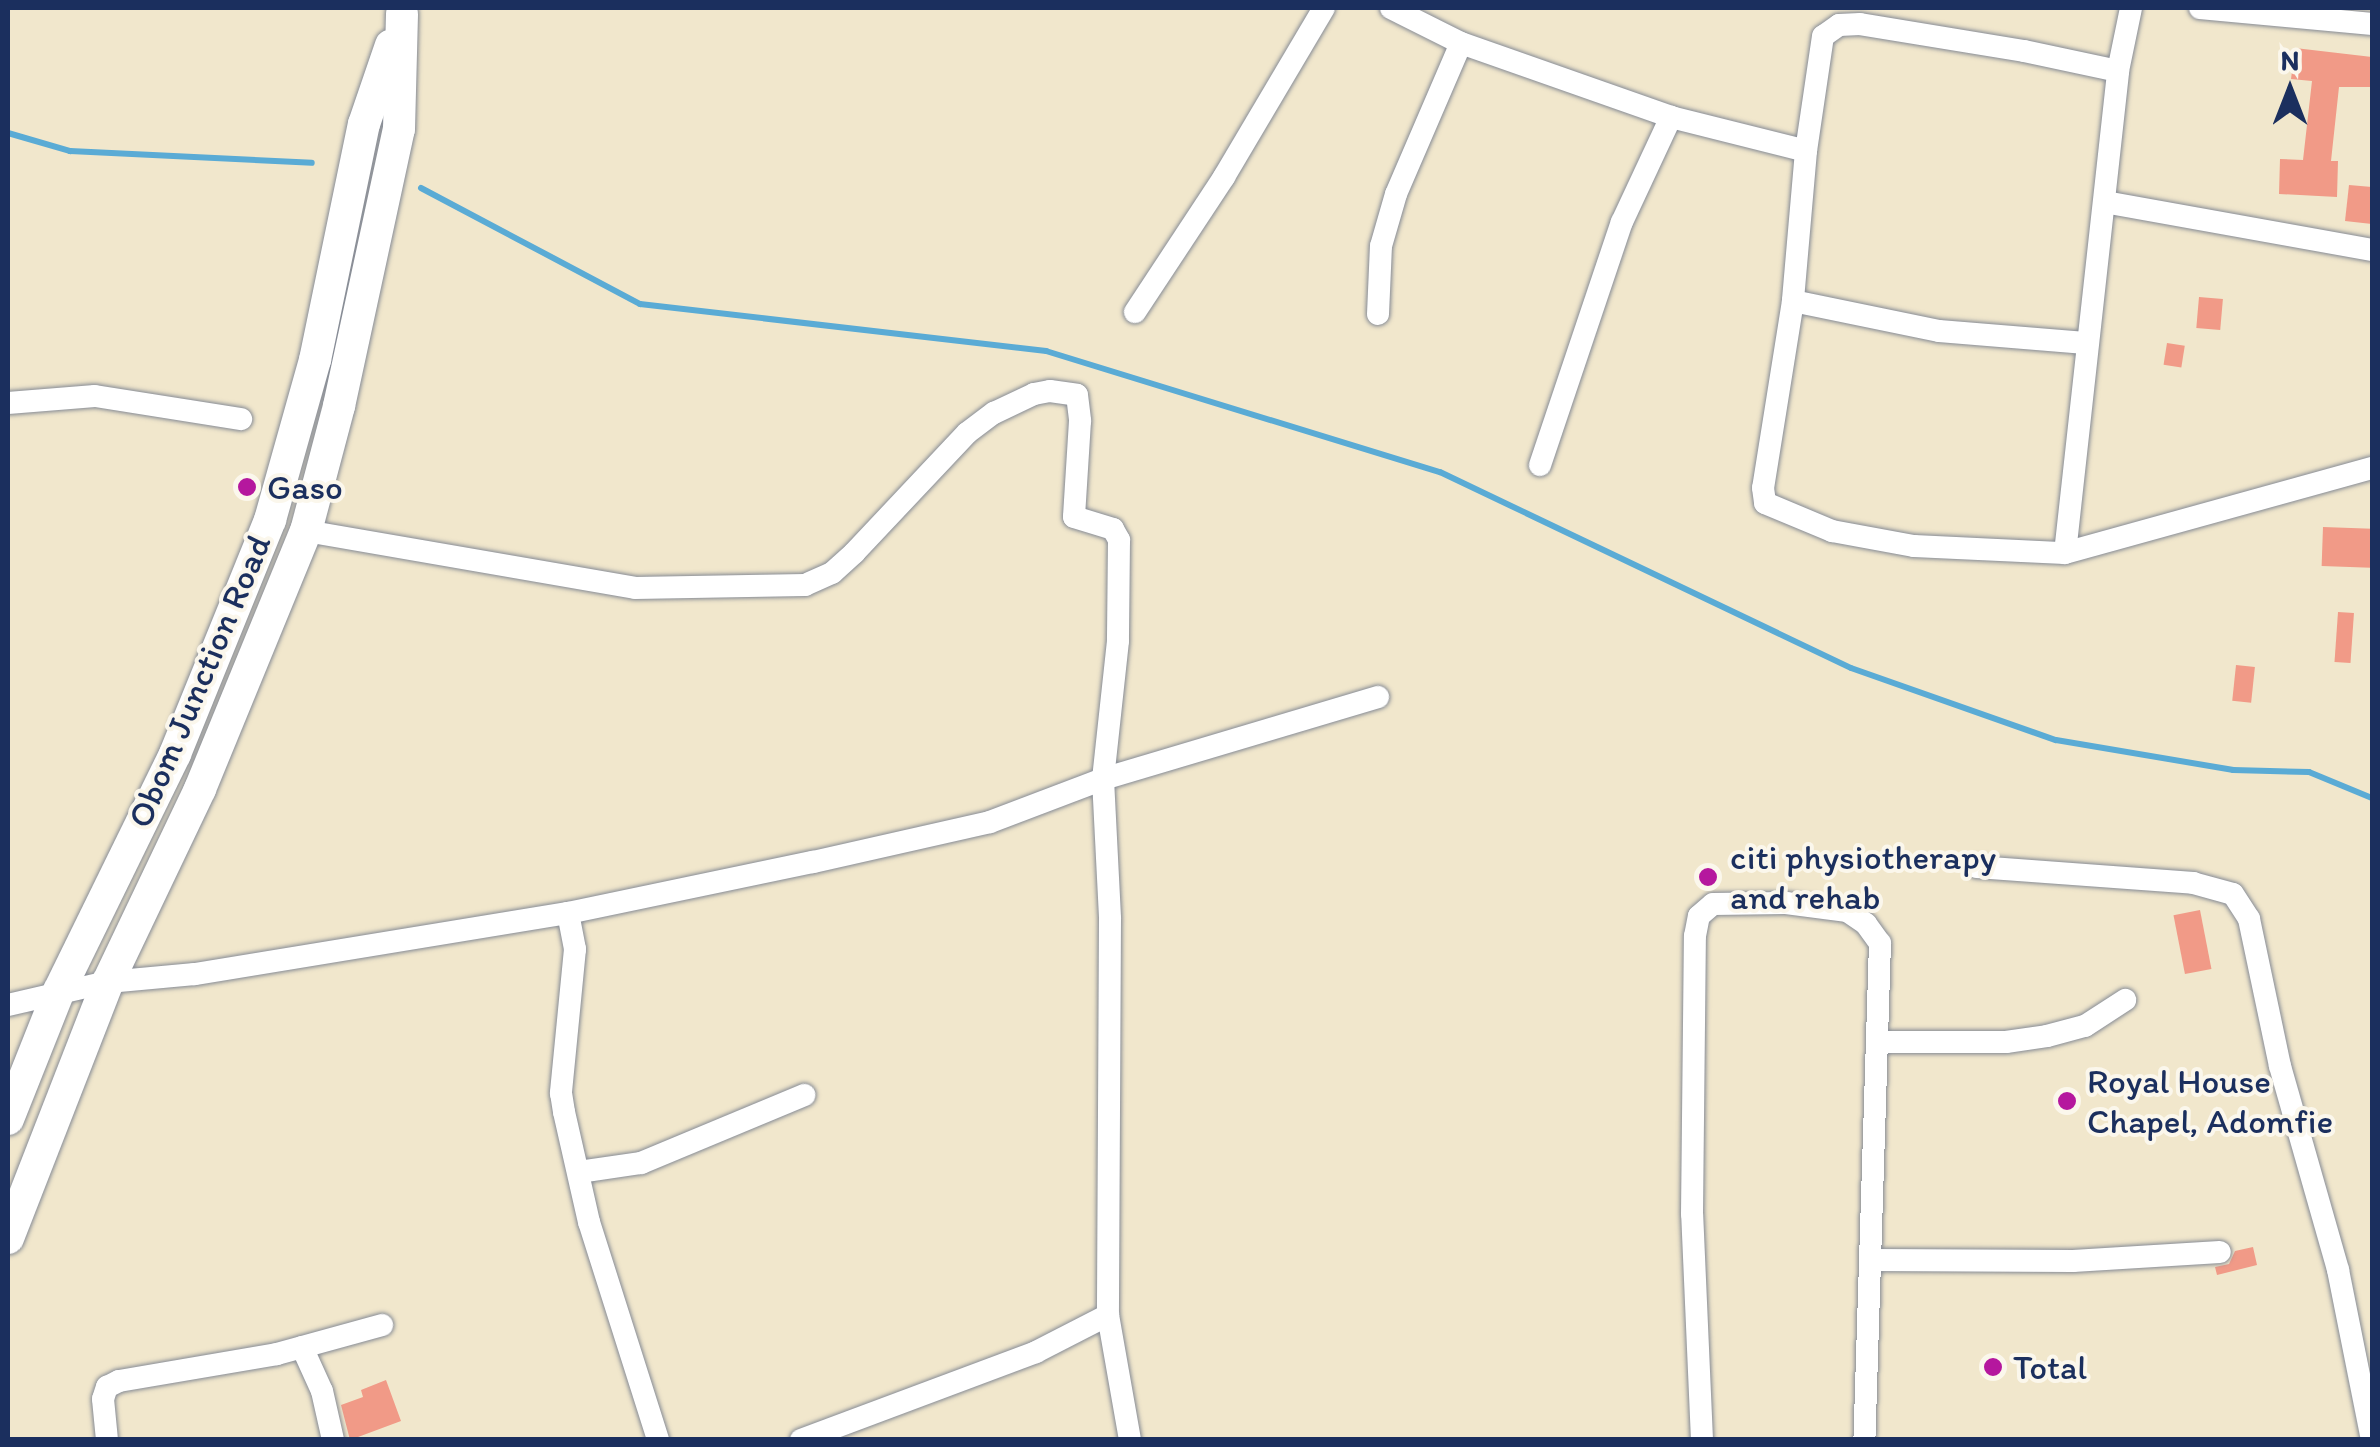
<!DOCTYPE html>
<style>
body{margin:0}
#map{position:relative;width:2380px;height:1447px;overflow:hidden;background:#f1e7cc;font-family:Itim,sans-serif}
div>[style]{position:absolute}
.stream>*{height:6px;margin:-3px;padding:0 3px;transform-origin:3px;border-radius:3px;background:#5aabd5}
.building>*{inset:0;background:#f19a87;transform-origin:0 0}
.roads{filter:drop-shadow(0 0 2px #868b95) drop-shadow(0 0 2px #868b95)}
.minor>*{height:22px;margin:-11px;padding:0 11px;transform-origin:11px;border-radius:11px;background:#fff}
.secondary>*{height:32px;margin:-16px;padding:0 16px;transform-origin:16px;border-radius:16px;background:#fff}
.dots>*{width:28px;height:28px;translate:-50% -50%;box-sizing:border-box;border:5px solid #fbf7ec;border-radius:50%}
span{translate:-50% -50%;white-space:nowrap;text-align:center;line-height:1.15;-webkit-text-stroke:8px #fbf7ec;paint-order:stroke}
.poi-label{font-size:35px;color:#1b2f5e}
.left{translate:0 -50%;text-align:left}
.street-label{font-size:35px;color:#1b2f5e}
.frame{position:absolute;inset:0;border:10px solid #1b2f5e;pointer-events:none}
.north{position:absolute;left:2240px;top:40px;width:100px;height:100px;-webkit-text-stroke:8px #fbf7ec;paint-order:stroke;rotate:0deg;font-size:28px;font-weight:700;line-height:40px;text-align:center;color:#1b2f5e}
.north::after{content:'';display:block;margin:auto;width:35px;height:45px;background:#1b2f5e;clip-path:polygon(50% 0,100% 100%,50% 72%,0 100%)}
</style>
<div id="map">
<div class="stream">
<div style="left:8px;top:133px;width:65px;rotate:16.2deg"></div>
<div style="left:70px;top:151px;width:242px;rotate:2.8deg"></div>
<div style="left:421px;top:188px;width:248px;rotate:27.9deg"></div>
<div style="left:640px;top:304px;width:409px;rotate:6.6deg"></div>
<div style="left:1046px;top:351px;width:412px;rotate:17.1deg"></div>
<div style="left:1440px;top:472px;width:455px;rotate:25.5deg"></div>
<div style="left:1851px;top:668px;width:217px;rotate:19.4deg"></div>
<div style="left:2056px;top:740px;width:180px;rotate:9.6deg"></div>
<div style="left:2233px;top:770px;width:76px;rotate:1.5deg"></div>
<div style="left:2309px;top:772px;width:68px;rotate:22.4deg"></div>
</div>
<div class="building">
<div style="clip-path:polygon(2295px 48px,2372px 57px,2372px 87px,2339px 87px,2331px 161px,2338px 161px,2337px 197px,2279px 194px,2280px 159px,2303px 160px,2312px 81px,2291px 79px)"></div>
<div style="clip-path:polygon(2349px 185px,2372px 187px,2372px 224px,2345px 221px)"></div>
<div style="left:2199px;top:297px;width:24px;height:31px;rotate:5deg"></div>
<div style="left:2167px;top:343px;width:18px;height:22px;rotate:9deg"></div>
<div style="left:2323px;top:527px;width:49px;height:39px;rotate:2deg"></div>
<div style="left:2338px;top:612px;width:16px;height:50px;rotate:4deg"></div>
<div style="left:2236px;top:665px;width:19px;height:36px;rotate:6deg"></div>
<div style="left:2200px;top:910px;width:60px;height:27px;rotate:79deg"></div>
<div style="clip-path:polygon(2253px 1247px,2257px 1265px,2217px 1275px,2215px 1267px,2229px 1264px,2235px 1251px)"></div>
<div style="clip-path:polygon(386px 1380px,401px 1421px,350px 1440px,341px 1405px,363px 1397px,361px 1390px)"></div>
</div>
<div class="roads">
<div class="minor">
<div style="left:1391px;top:8px;width:78px;rotate:26.6deg"></div>
<div style="left:1461px;top:43px;width:223px;rotate:19.4deg"></div>
<div style="left:1671px;top:117px;width:139px;rotate:14.1deg"></div>
<div style="left:2200px;top:8px;width:173px;rotate:5.3deg"></div>
<div style="left:2118px;top:71px;width:96px;rotate:-168deg"></div>
<div style="left:2024px;top:51px;width:166px;rotate:-170.7deg"></div>
<div style="left:1860px;top:24px;width:21px;rotate:177deg"></div>
<div style="left:1839px;top:25px;width:19px;rotate:145deg"></div>
<div style="left:1823px;top:36px;width:116px;rotate:98.4deg"></div>
<div style="left:1806px;top:151px;width:151px;rotate:95deg"></div>
<div style="left:1793px;top:301px;width:189px;rotate:99.1deg"></div>
<div style="left:1763px;top:488px;width:15px;rotate:82deg"></div>
<div style="left:1765px;top:503px;width:73px;rotate:22.7deg"></div>
<div style="left:1832px;top:531px;width:83px;rotate:10.4deg"></div>
<div style="left:1914px;top:546px;width:151px;rotate:2.7deg"></div>
<div style="left:2065px;top:553px;width:319px;rotate:-15.5deg"></div>
<div style="left:2105px;top:202px;width:271px;rotate:10.2deg"></div>
<div style="left:1793px;top:301px;width:149px;rotate:11.6deg"></div>
<div style="left:1939px;top:331px;width:147px;rotate:4.7deg"></div>
<div style="left:1135px;top:312px;width:162px;rotate:-56.6deg"></div>
<div style="left:1224px;top:177px;width:196px;rotate:-59.4deg"></div>
<div style="left:1378px;top:314px;width:68px;rotate:-87.5deg"></div>
<div style="left:1381px;top:246px;width:54px;rotate:-73.9deg"></div>
<div style="left:1396px;top:194px;width:164px;rotate:-66.7deg"></div>
<div style="left:8px;top:403px;width:87px;rotate:-4.6deg"></div>
<div style="left:95px;top:396px;width:148px;rotate:9deg"></div>
<div style="left:1540px;top:465px;width:256px;rotate:-71.4deg"></div>
<div style="left:1622px;top:222px;width:116px;rotate:-65deg"></div>
<div style="left:306px;top:531px;width:334px;rotate:9.8deg"></div>
<div style="left:635px;top:588px;width:170px;rotate:-1deg"></div>
<div style="left:805px;top:585px;width:30px;rotate:-24deg"></div>
<div style="left:832px;top:573px;width:30px;rotate:-42deg"></div>
<div style="left:854px;top:553px;width:165px;rotate:-46.7deg"></div>
<div style="left:967px;top:433px;width:34px;rotate:-37deg"></div>
<div style="left:994px;top:413px;width:44px;rotate:-25.4deg"></div>
<div style="left:1034px;top:394px;width:16px;rotate:-11deg"></div>
<div style="left:1050px;top:391px;width:27px;rotate:8deg"></div>
<div style="left:1077px;top:395px;width:26px;rotate:83deg"></div>
<div style="left:1080px;top:421px;width:96px;rotate:93.6deg"></div>
<div style="left:1074px;top:517px;width:41px;rotate:17.1deg"></div>
<div style="left:1113px;top:529px;width:13px;rotate:61deg"></div>
<div style="left:1119px;top:540px;width:101px;rotate:90.6deg"></div>
<div style="left:1118px;top:641px;width:139px;rotate:96.2deg"></div>
<div style="left:1103px;top:779px;width:140px;rotate:87.1deg"></div>
<div style="left:1110px;top:919px;width:396px;rotate:90.3deg"></div>
<div style="left:1108px;top:1315px;width:127px;rotate:80deg"></div>
<div style="left:2065px;top:553px;width:485px;rotate:-83.7deg"></div>
<div style="left:2118px;top:71px;width:64px;rotate:-78.3deg"></div>
<div style="left:1977px;top:867px;width:217px;rotate:4.2deg"></div>
<div style="left:2193px;top:883px;width:41px;rotate:15.4deg"></div>
<div style="left:2233px;top:894px;width:30px;rotate:57deg"></div>
<div style="left:2249px;top:919px;width:150px;rotate:78.1deg"></div>
<div style="left:2280px;top:1066px;width:212px;rotate:74.1deg"></div>
<div style="left:2338px;top:1270px;width:173px;rotate:78.7deg"></div>
<div style="left:568px;top:913px;width:37px;rotate:79deg"></div>
<div style="left:575px;top:949px;width:145px;rotate:95.6deg"></div>
<div style="left:561px;top:1093px;width:19px;rotate:81deg"></div>
<div style="left:564px;top:1112px;width:113px;rotate:77.2deg"></div>
<div style="left:589px;top:1222px;width:229px;rotate:72.4deg"></div>
<div style="left:8px;top:1005px;width:103px;rotate:-13deg"></div>
<div style="left:108px;top:982px;width:87px;rotate:-5.3deg"></div>
<div style="left:195px;top:974px;width:378px;rotate:-9.3deg"></div>
<div style="left:568px;top:913px;width:250px;rotate:-11.8deg"></div>
<div style="left:813px;top:862px;width:181px;rotate:-12.7deg"></div>
<div style="left:990px;top:822px;width:121px;rotate:-20.8deg"></div>
<div style="left:1103px;top:779px;width:287px;rotate:-16.6deg"></div>
<div style="left:1879px;top:1042px;width:127px"></div>
<div style="left:2006px;top:1042px;width:41px;rotate:-8.3deg"></div>
<div style="left:2047px;top:1036px;width:39px;rotate:-15deg"></div>
<div style="left:2085px;top:1026px;width:48px;rotate:-33deg"></div>
<div style="left:579px;top:1172px;width:63px;rotate:-8.3deg"></div>
<div style="left:641px;top:1163px;width:177px;rotate:-22.6deg"></div>
<div style="left:1872px;top:1260px;width:201px;rotate:0.3deg"></div>
<div style="left:2073px;top:1261px;width:147px;rotate:-3.5deg"></div>
<div style="left:302px;top:1347px;width:48px;rotate:65.6deg"></div>
<div style="left:322px;top:1391px;width:50px;rotate:77.3deg"></div>
<div style="left:107px;top:1440px;width:41px;rotate:-95.6deg"></div>
<div style="left:103px;top:1399px;width:13px;rotate:-72deg"></div>
<div style="left:107px;top:1387px;width:13px;rotate:-27deg"></div>
<div style="left:119px;top:1381px;width:160px;rotate:-9.7deg"></div>
<div style="left:277px;top:1354px;width:109px;rotate:-15.4deg"></div>
<div style="left:801px;top:1440px;width:251px;rotate:-20.5deg"></div>
<div style="left:1036px;top:1352px;width:81px;rotate:-27.2deg"></div>
<div style="left:1702px;top:1440px;width:226px;rotate:-92.5deg"></div>
<div style="left:1692px;top:1214px;width:278px;rotate:-89.4deg"></div>
<div style="left:1695px;top:936px;width:20px;rotate:-79deg"></div>
<div style="left:1699px;top:916px;width:18px;rotate:-41deg"></div>
<div style="left:1713px;top:904px;width:73px;rotate:-0.8deg"></div>
<div style="left:1786px;top:903px;width:62px;rotate:7.5deg"></div>
<div style="left:1847px;top:911px;width:23px;rotate:34deg"></div>
<div style="left:1866px;top:924px;width:24px;rotate:54deg"></div>
<div style="left:1880px;top:943px;width:497px;rotate:91.8deg"></div>
</div>
<div class="secondary">
<div style="left:8px;top:1119px;width:138px;rotate:-68.3deg"></div>
<div style="left:59px;top:991px;width:264px;rotate:-63.9deg"></div>
<div style="left:175px;top:754px;width:253px;rotate:-67.9deg"></div>
<div style="left:270px;top:520px;width:166px;rotate:-74.3deg"></div>
<div style="left:315px;top:360px;width:241px;rotate:-78.3deg"></div>
<div style="left:364px;top:124px;width:83px;rotate:-71.1deg"></div>
<div style="left:8px;top:1238px;width:275px;rotate:-68.7deg"></div>
<div style="left:108px;top:982px;width:214px;rotate:-64.5deg"></div>
<div style="left:200px;top:789px;width:279px;rotate:-67.7deg"></div>
<div style="left:306px;top:531px;width:129px;rotate:-75.2deg"></div>
<div style="left:339px;top:406px;width:283px;rotate:-77.8deg"></div>
<div style="left:399px;top:129px;width:115px;rotate:-88.5deg"></div>
</div>
</div>
<div class="dots">
<div style="left:247px;top:487px;background:#b5179e"></div>
<div style="left:1708px;top:877px;background:#b5179e"></div>
<div style="left:2067px;top:1101px;background:#b5179e"></div>
<div style="left:1993px;top:1367px;background:#b5179e"></div>
</div>
<div class="poi-label">
<span class="left" style="left:267px;top:487px">Gaso</span>
<span class="left" style="left:1730px;top:877px">citi physiotherapy<br>and rehab</span>
<span class="left" style="left:2087px;top:1101px">Royal House<br>Chapel, Adomfie</span>
<span class="left" style="left:2013px;top:1367px">Total</span>
</div>
<div class="street-label">
<span style="left:199px;top:681px;rotate:-67deg">Obom Junction Road</span>
</div>
<div class="frame"></div>
<div class="north">N</div>
</div>
